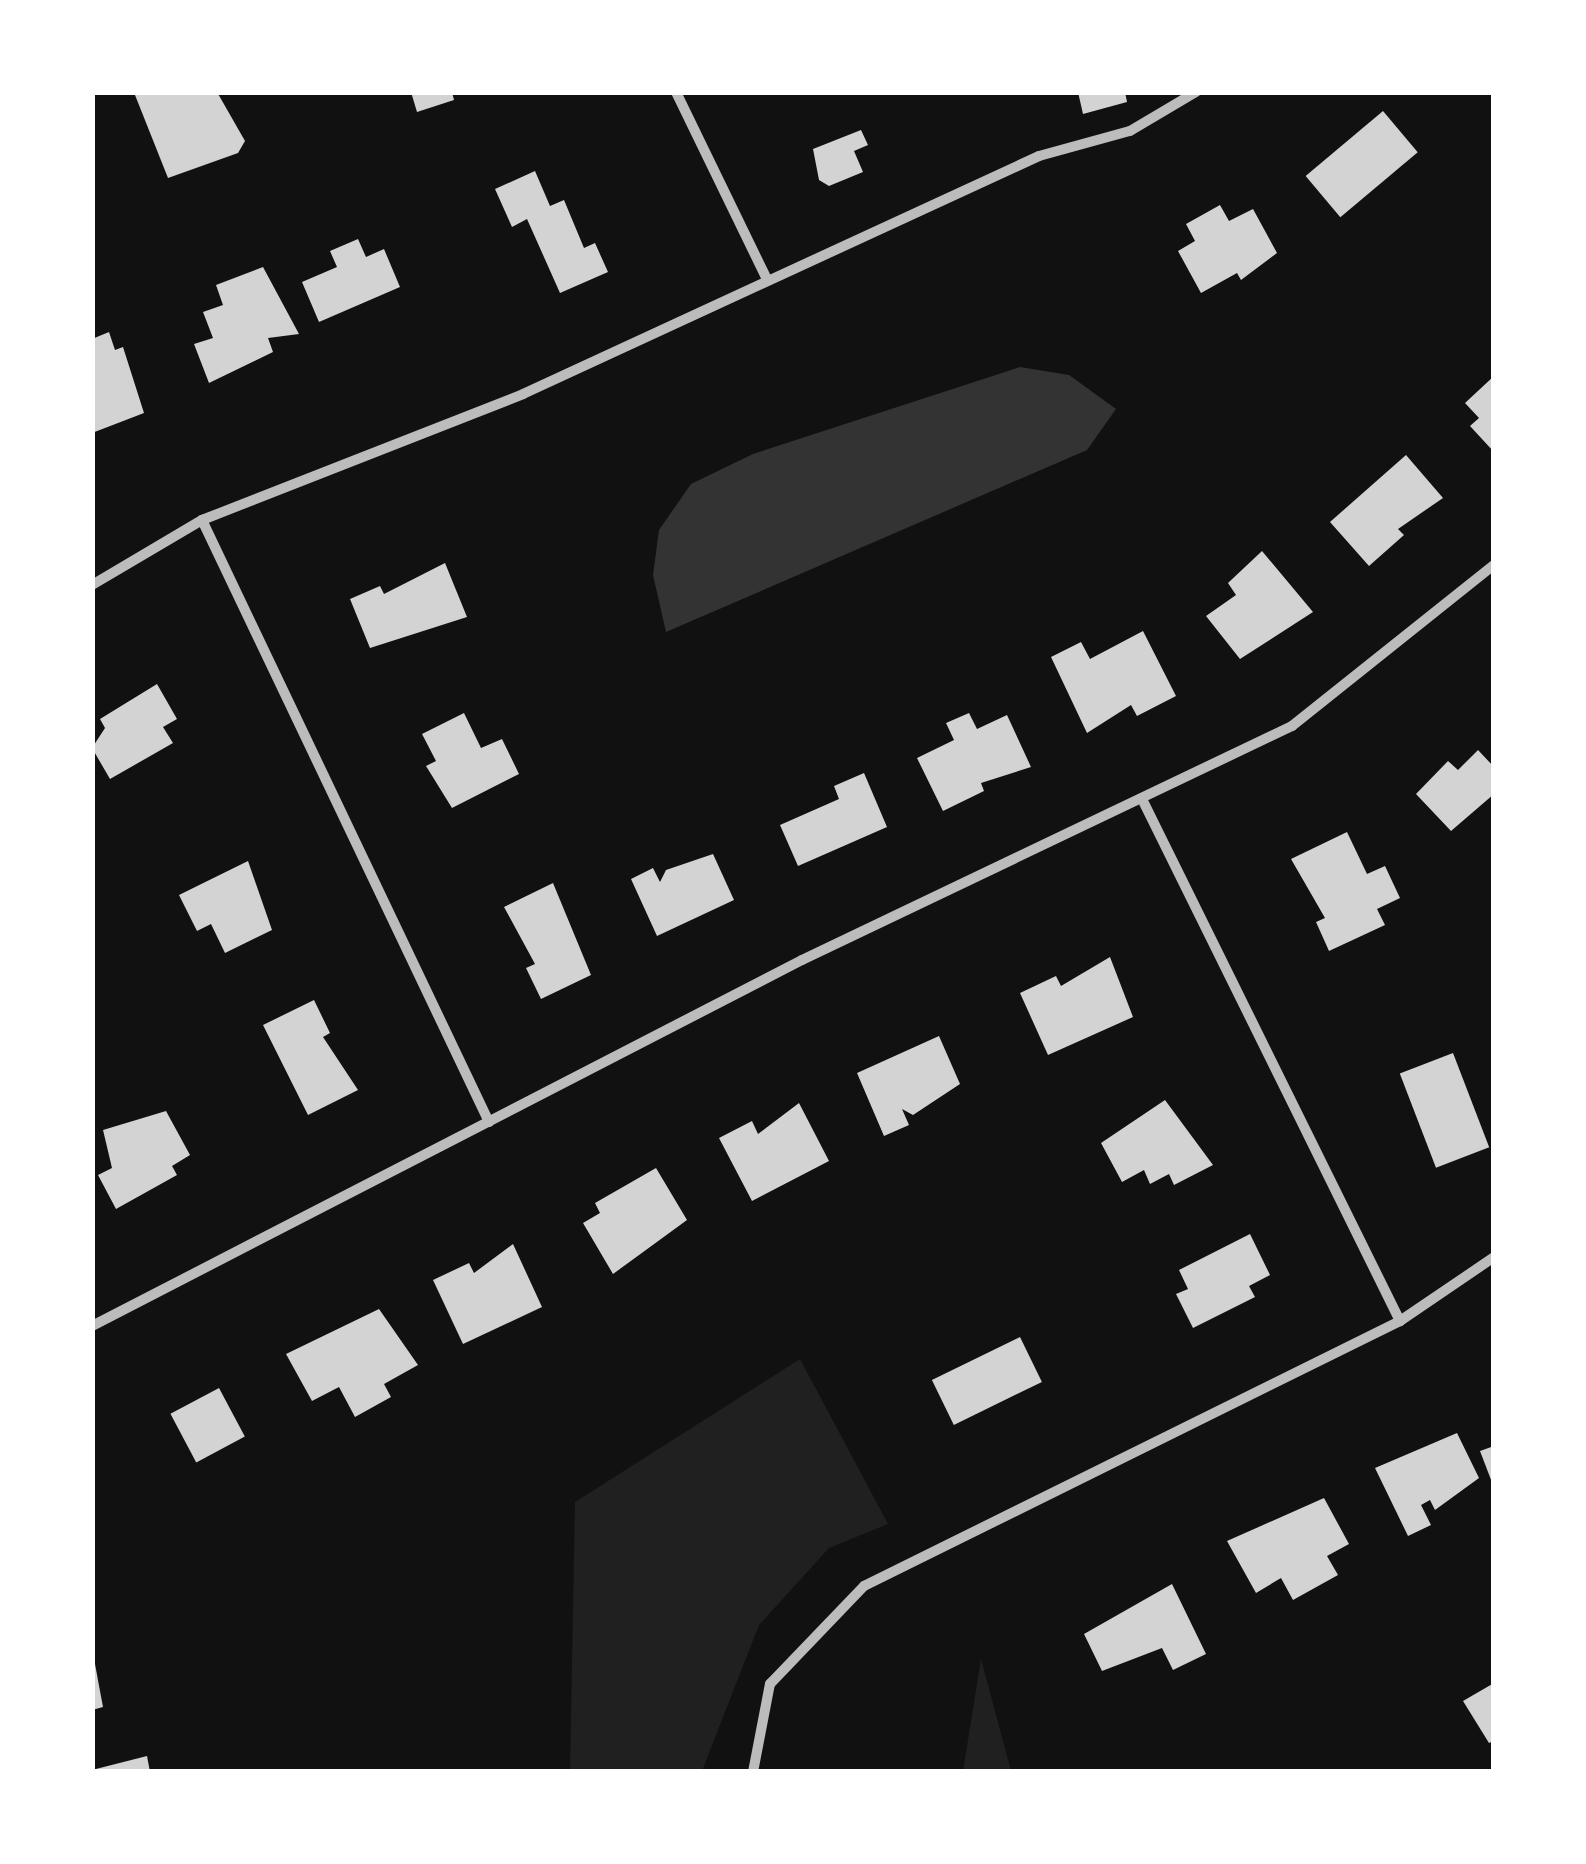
<!DOCTYPE html>
<style>
body{margin:0}
#map{position:relative;width:1586px;height:1864px;overflow:hidden;background:#111;font-family:"Libre Baskerville",serif}
div>[style]{position:absolute}
.green>*{inset:0;background:#202020}
.water>*{inset:0;background:#333}
.building>*{inset:0;background:#d3d3d3;transform-origin:0 0}
.minor>*{height:10px;margin:-5px;padding:0 5px;transform-origin:5px;border-radius:5px;background:#bcbcbc}
span{translate:-50% -50%;white-space:nowrap;text-align:center;line-height:1.15;-webkit-text-stroke:10px #fff;paint-order:stroke}
.frame{position:absolute;inset:0;border:95px solid #fff;pointer-events:none}
</style>
<div id="map">
<div class="green">
<div style="clip-path:polygon(800px 1359px,888px 1524px,829px 1548px,759px 1625px,702px 1771px,570px 1771px,575px 1502px)"></div>
<div style="clip-path:polygon(981px 1659px,1011px 1771px,963px 1771px)"></div>
</div>
<div class="water">
<div style="clip-path:polygon(1020px 367px,1069px 375px,1116px 409px,1087px 450px,666px 632px,653px 575px,659px 530px,691px 484px,753px 454px)"></div>
</div>
<div class="building">
<div style="clip-path:polygon(217px 92px,245px 141px,238px 153px,168px 178px,135px 95px)"></div>
<div style="clip-path:polygon(411px 92px,452px 92px,454px 100px,417px 112px)"></div>
<div style="clip-path:polygon(1078px 92px,1125px 92px,1127px 102px,1083px 114px)"></div>
<div style="left:1383px;top:111px;width:54px;height:101px;rotate:50deg"></div>
<div style="clip-path:polygon(861px 130px,868px 145px,854px 151px,863px 172px,829px 186px,819px 180px,813px 149px)"></div>
<div style="clip-path:polygon(535px 171px,550px 206px,564px 200px,584px 248px,595px 243px,608px 272px,560px 293px,527px 219px,512px 227px,495px 189px)"></div>
<div style="clip-path:polygon(1220px 205px,1229px 221px,1253px 209px,1277px 253px,1241px 280px,1237px 273px,1201px 293px,1178px 251px,1195px 241px,1186px 224px)"></div>
<div style="clip-path:polygon(358px 239px,366px 257px,384px 249px,400px 287px,319px 322px,302px 282px,337px 267px,330px 251px)"></div>
<div style="clip-path:polygon(263px 267px,299px 334px,268px 338px,273px 352px,209px 383px,194px 344px,213px 338px,203px 312px,223px 305px,216px 285px)"></div>
<div style="clip-path:polygon(109px 332px,115px 350px,123px 347px,144px 413px,92px 433px,92px 339px)"></div>
<div style="clip-path:polygon(1494px 376px,1494px 452px,1470px 426px,1479px 418px,1465px 403px)"></div>
<div style="clip-path:polygon(1406px 455px,1443px 498px,1398px 529px,1404px 535px,1369px 566px,1330px 522px)"></div>
<div style="clip-path:polygon(1262px 551px,1313px 612px,1240px 659px,1206px 616px,1236px 595px,1228px 583px)"></div>
<div style="clip-path:polygon(445px 563px,467px 617px,370px 648px,350px 599px,380px 586px,384px 594px)"></div>
<div style="clip-path:polygon(1143px 631px,1176px 696px,1137px 716px,1131px 705px,1087px 733px,1051px 657px,1081px 642px,1090px 659px)"></div>
<div style="clip-path:polygon(157px 684px,177px 719px,163px 727px,173px 743px,110px 779px,92px 748px,105px 728px,100px 719px)"></div>
<div style="clip-path:polygon(464px 713px,481px 748px,502px 739px,519px 774px,452px 808px,426px 766px,436px 761px,422px 734px)"></div>
<div style="clip-path:polygon(969px 713px,977px 729px,1007px 715px,1031px 767px,981px 783px,984px 791px,943px 811px,917px 758px,954px 740px,946px 723px)"></div>
<div style="clip-path:polygon(1478px 750px,1494px 767px,1494px 794px,1451px 831px,1416px 794px,1448px 761px,1458px 770px)"></div>
<div style="clip-path:polygon(864px 773px,887px 827px,798px 866px,780px 825px,839px 799px,834px 786px)"></div>
<div style="clip-path:polygon(1347px 832px,1367px 874px,1385px 866px,1400px 898px,1377px 909px,1385px 925px,1329px 951px,1316px 922px,1325px 918px,1291px 859px)"></div>
<div style="clip-path:polygon(713px 854px,734px 900px,657px 936px,631px 879px,653px 868px,660px 882px,666px 870px)"></div>
<div style="clip-path:polygon(248px 861px,272px 930px,225px 953px,211px 924px,197px 931px,179px 895px)"></div>
<div style="clip-path:polygon(553px 883px,591px 975px,541px 999px,526px 968px,535px 964px,504px 907px)"></div>
<div style="clip-path:polygon(1110px 957px,1133px 1017px,1048px 1055px,1020px 993px,1056px 976px,1061px 986px)"></div>
<div style="clip-path:polygon(314px 1000px,330px 1033px,323px 1037px,358px 1090px,308px 1115px,263px 1025px)"></div>
<div style="clip-path:polygon(939px 1036px,960px 1084px,913px 1115px,902px 1109px,909px 1125px,884px 1136px,857px 1073px)"></div>
<div style="left:1453px;top:1053px;width:101px;height:57px;rotate:69deg"></div>
<div style="clip-path:polygon(1165px 1100px,1213px 1165px,1174px 1185px,1169px 1174px,1150px 1184px,1144px 1170px,1122px 1182px,1101px 1143px)"></div>
<div style="clip-path:polygon(799px 1103px,829px 1161px,752px 1201px,719px 1138px,752px 1121px,758px 1134px)"></div>
<div style="clip-path:polygon(166px 1111px,190px 1155px,172px 1166px,177px 1175px,116px 1209px,98px 1175px,112px 1168px,103px 1130px)"></div>
<div style="clip-path:polygon(656px 1168px,687px 1220px,613px 1274px,583px 1223px,600px 1213px,595px 1203px)"></div>
<div style="clip-path:polygon(1250px 1234px,1270px 1275px,1249px 1286px,1255px 1297px,1193px 1328px,1176px 1294px,1188px 1289px,1179px 1270px)"></div>
<div style="clip-path:polygon(513px 1244px,542px 1307px,463px 1344px,433px 1280px,469px 1263px,474px 1273px)"></div>
<div style="clip-path:polygon(379px 1309px,418px 1365px,384px 1384px,391px 1397px,355px 1417px,339px 1387px,312px 1401px,286px 1354px)"></div>
<div style="left:1020px;top:1337px;width:50px;height:98px;rotate:64deg"></div>
<div style="left:219px;top:1388px;width:55px;height:55px;rotate:62deg"></div>
<div style="clip-path:polygon(1457px 1433px,1479px 1478px,1435px 1510px,1430px 1500px,1421px 1505px,1431px 1525px,1408px 1536px,1375px 1468px)"></div>
<div style="clip-path:polygon(1494px 1446px,1494px 1485px,1493px 1485px,1480px 1451px)"></div>
<div style="clip-path:polygon(1324px 1498px,1349px 1544px,1327px 1556px,1338px 1575px,1293px 1600px,1281px 1578px,1256px 1593px,1227px 1541px)"></div>
<div style="clip-path:polygon(1172px 1584px,1206px 1654px,1173px 1670px,1162px 1648px,1102px 1671px,1084px 1634px)"></div>
<div style="clip-path:polygon(92px 1648px,103px 1707px,92px 1710px)"></div>
<div style="clip-path:polygon(1494px 1683px,1494px 1741px,1489px 1743px,1463px 1701px)"></div>
<div style="clip-path:polygon(147px 1756px,150px 1772px,92px 1772px,92px 1770px)"></div>
</div>
<div class="minor">
<div style="left:676px;top:92px;width:206px;rotate:64.1deg"></div>
<div style="left:202px;top:520px;width:667px;rotate:64.51deg"></div>
<div style="left:92px;top:585px;width:128px;rotate:-30.6deg"></div>
<div style="left:202px;top:520px;width:345px;rotate:-21.4deg"></div>
<div style="left:523px;top:394px;width:568px;rotate:-24.76deg"></div>
<div style="left:1039px;top:156px;width:94px;rotate:-15.4deg"></div>
<div style="left:1130px;top:131px;width:77px;rotate:-30.6deg"></div>
<div style="left:1144px;top:803px;width:578px;rotate:63.7deg"></div>
<div style="left:92px;top:1326px;width:799px;rotate:-27.27deg"></div>
<div style="left:802px;top:960px;width:543px;rotate:-25.53deg"></div>
<div style="left:1292px;top:726px;width:258px;rotate:-38.6deg"></div>
<div style="left:753px;top:1772px;width:90px;rotate:-79.1deg"></div>
<div style="left:770px;top:1684px;width:136px;rotate:-46.2deg"></div>
<div style="left:864px;top:1586px;width:598px;rotate:-26.31deg"></div>
<div style="left:1400px;top:1321px;width:114px;rotate:-34.2deg"></div>
</div>
<div class="frame"></div>
</div>
